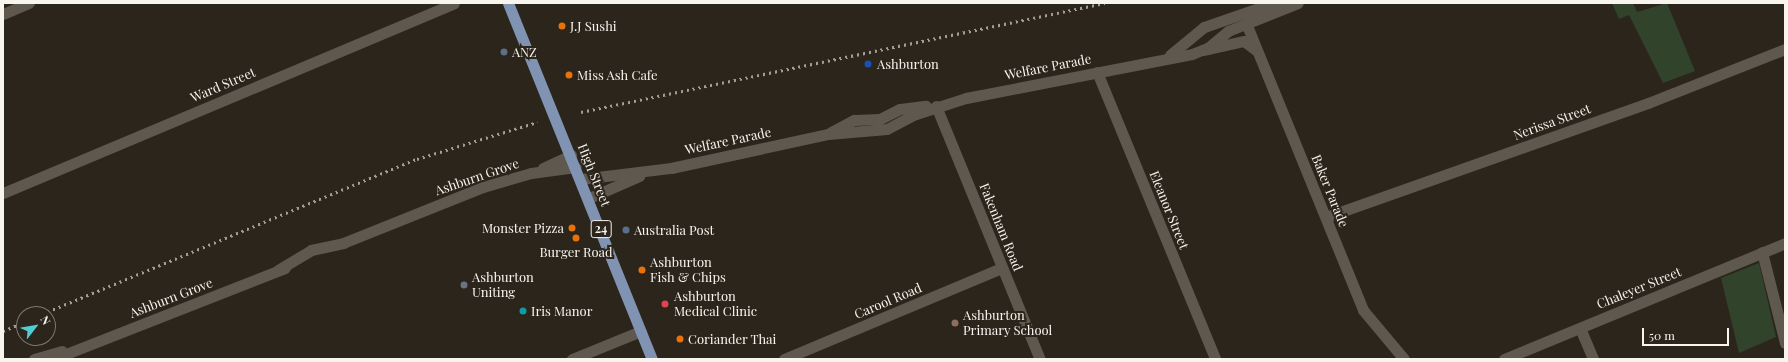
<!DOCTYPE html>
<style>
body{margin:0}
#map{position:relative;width:1788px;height:362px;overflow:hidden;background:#2b251c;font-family:"Playfair Display",serif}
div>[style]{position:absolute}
.green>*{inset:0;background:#32432b}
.minor>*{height:11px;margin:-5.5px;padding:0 5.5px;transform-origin:5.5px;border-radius:5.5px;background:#5f584e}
.tertiary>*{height:11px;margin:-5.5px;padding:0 5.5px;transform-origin:5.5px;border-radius:5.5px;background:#5f584e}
.primary>*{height:11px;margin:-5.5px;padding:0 5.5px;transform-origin:5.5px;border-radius:5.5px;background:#8193b3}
.rail>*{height:3px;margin-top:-1.5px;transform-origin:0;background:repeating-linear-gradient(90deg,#a29d96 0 2px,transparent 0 6px)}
.dots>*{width:11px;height:11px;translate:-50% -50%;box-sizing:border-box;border:2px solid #2b251c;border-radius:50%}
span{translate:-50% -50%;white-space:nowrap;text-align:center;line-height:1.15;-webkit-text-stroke:4px #2b251c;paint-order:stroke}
.shield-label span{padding:1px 3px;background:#2b251c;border:1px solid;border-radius:3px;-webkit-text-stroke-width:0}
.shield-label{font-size:12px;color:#f8f4ee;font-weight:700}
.poi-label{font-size:13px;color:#f8f4ee}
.left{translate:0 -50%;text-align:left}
.right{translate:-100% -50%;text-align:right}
.street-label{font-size:13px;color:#f8f4ee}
.frame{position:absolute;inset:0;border:4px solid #f8f4ee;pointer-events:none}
.north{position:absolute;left:16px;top:306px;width:40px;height:40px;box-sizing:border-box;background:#2b251c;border:1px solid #7d7870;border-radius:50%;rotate:59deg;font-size:11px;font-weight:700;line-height:16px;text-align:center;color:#f8f4ee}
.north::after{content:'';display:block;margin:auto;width:14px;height:18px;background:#51ccd1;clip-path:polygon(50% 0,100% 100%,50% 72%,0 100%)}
.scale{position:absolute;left:1642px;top:328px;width:87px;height:18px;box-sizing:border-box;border:2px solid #f8f4ee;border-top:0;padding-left:5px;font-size:12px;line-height:14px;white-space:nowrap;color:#f8f4ee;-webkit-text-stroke:3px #2b251c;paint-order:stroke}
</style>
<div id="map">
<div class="green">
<div style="clip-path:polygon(1612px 3px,1633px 3px,1637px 12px,1667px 3px,1695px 71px,1663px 83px,1629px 15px,1619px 19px)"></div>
<div style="clip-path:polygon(1759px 263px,1776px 337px,1739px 353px,1721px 278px)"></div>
</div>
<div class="minor">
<div style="left:3px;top:14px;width:28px;rotate:-23deg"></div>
<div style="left:1246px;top:23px;width:310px;rotate:67.8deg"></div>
<div style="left:1363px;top:310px;width:64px;rotate:50.1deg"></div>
<div style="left:1204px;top:50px;width:41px;rotate:-12.7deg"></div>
<div style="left:1244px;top:41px;width:15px;rotate:37deg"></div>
<div style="left:1097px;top:72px;width:310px;rotate:67.6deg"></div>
<div style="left:936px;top:106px;width:274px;rotate:67.7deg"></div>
<div style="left:543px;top:168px;width:31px;rotate:-25deg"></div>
<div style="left:3px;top:193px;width:489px;rotate:-22.8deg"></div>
<div style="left:1326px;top:217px;width:342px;rotate:-19.5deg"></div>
<div style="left:1648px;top:103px;width:147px;rotate:-21.5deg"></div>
<div style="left:1762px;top:252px;width:94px;rotate:75.8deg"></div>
<div style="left:278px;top:270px;width:39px;rotate:-31deg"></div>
<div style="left:311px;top:250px;width:33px;rotate:-12deg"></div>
<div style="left:343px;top:243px;width:151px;rotate:-21.8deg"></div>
<div style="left:483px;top:187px;width:50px;rotate:-16.3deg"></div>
<div style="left:531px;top:173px;width:45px;rotate:-7.6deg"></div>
<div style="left:1580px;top:328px;width:34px;rotate:67deg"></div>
<div style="left:34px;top:359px;width:29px;rotate:-16deg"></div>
<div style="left:53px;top:359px;width:249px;rotate:-21.4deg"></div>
<div style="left:572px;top:359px;width:74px;rotate:-22.1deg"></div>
<div style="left:784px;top:359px;width:236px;rotate:-22.7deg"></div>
<div style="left:1504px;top:359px;width:304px;rotate:-22.4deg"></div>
</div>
<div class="tertiary">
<div style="left:1170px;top:55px;width:44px;rotate:-39.5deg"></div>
<div style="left:1204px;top:27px;width:58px;rotate:-19.1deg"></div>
<div style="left:1259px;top:8px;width:26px;rotate:-9deg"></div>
<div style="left:831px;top:132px;width:26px;rotate:-28deg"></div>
<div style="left:854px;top:120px;width:26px;rotate:-2deg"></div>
<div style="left:880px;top:119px;width:22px;rotate:-27deg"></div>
<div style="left:900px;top:109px;width:26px;rotate:-7deg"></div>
<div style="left:581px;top:179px;width:91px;rotate:-7deg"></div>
<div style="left:671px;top:168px;width:161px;rotate:-12.2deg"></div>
<div style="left:828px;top:134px;width:59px;rotate:-4.8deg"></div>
<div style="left:887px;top:129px;width:30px;rotate:-28deg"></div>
<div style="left:913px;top:115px;width:56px;rotate:-17.8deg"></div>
<div style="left:966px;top:98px;width:230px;rotate:-11deg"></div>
<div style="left:1192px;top:54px;width:18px;rotate:-22deg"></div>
<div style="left:1209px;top:47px;width:25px;rotate:-40deg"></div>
<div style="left:1228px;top:31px;width:75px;rotate:-21.8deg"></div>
<div style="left:589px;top:198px;width:55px;rotate:-23.7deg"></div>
</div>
<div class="primary">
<div style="left:508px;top:3px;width:384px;rotate:68deg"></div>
</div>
<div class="rail">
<div style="left:581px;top:112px;width:535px;rotate:-11.75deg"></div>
<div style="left:42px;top:314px;width:406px;rotate:-22.5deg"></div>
<div style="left:417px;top:159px;width:126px;rotate:-17.1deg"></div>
<div style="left:3px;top:331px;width:23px;rotate:-23deg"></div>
</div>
<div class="dots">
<div style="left:562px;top:26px;background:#e8710a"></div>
<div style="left:504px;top:52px;background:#5c6f8a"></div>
<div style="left:868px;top:64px;background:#1a4fb4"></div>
<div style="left:569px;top:75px;background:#e8710a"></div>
<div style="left:572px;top:228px;background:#e8710a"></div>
<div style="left:626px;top:230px;background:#5c6f8a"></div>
<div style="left:576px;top:238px;background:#e8710a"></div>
<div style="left:642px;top:270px;background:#e8710a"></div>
<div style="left:464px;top:285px;background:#6b7280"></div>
<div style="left:665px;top:304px;background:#e0444e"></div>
<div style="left:523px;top:311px;background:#0f9aa8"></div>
<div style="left:955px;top:323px;background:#8d6e63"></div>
<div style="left:680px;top:339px;background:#e8710a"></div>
</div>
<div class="shield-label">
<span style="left:601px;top:229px">24</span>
</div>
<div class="poi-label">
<span class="left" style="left:570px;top:26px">J.J Sushi</span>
<span class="left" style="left:512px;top:52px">ANZ</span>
<span class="left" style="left:877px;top:64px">Ashburton</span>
<span class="left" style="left:577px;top:75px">Miss Ash Cafe</span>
<span class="right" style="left:564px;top:228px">Monster Pizza</span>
<span class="left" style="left:634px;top:230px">Australia Post</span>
<span style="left:576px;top:252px">Burger Road</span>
<span class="left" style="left:650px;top:270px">Ashburton<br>Fish &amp; Chips</span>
<span class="left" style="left:472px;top:285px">Ashburton<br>Uniting</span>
<span class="left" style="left:674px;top:304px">Ashburton<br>Medical Clinic</span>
<span class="left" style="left:531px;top:311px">Iris Manor</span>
<span class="left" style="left:963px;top:323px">Ashburton<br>Primary School</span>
<span class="left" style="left:688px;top:339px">Coriander Thai</span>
</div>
<div class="street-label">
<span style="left:1048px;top:67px;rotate:-11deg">Welfare Parade</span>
<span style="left:223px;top:85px;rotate:-23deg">Ward Street</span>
<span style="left:1552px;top:122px;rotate:-20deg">Nerissa Street</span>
<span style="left:728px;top:141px;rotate:-12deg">Welfare Parade</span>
<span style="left:594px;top:175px;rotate:68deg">High Street</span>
<span style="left:477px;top:177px;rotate:-19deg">Ashburn Grove</span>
<span style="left:1330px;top:191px;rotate:68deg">Baker Parade</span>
<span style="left:1169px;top:210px;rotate:68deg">Eleanor Street</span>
<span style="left:1001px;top:227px;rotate:68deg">Fakenham Road</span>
<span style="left:1639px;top:288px;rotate:-22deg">Chaleyer Street</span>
<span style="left:171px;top:298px;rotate:-21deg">Ashburn Grove</span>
<span style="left:888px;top:301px;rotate:-23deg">Carool Road</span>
</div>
<div class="frame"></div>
<div class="north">N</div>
<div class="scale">50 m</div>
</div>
